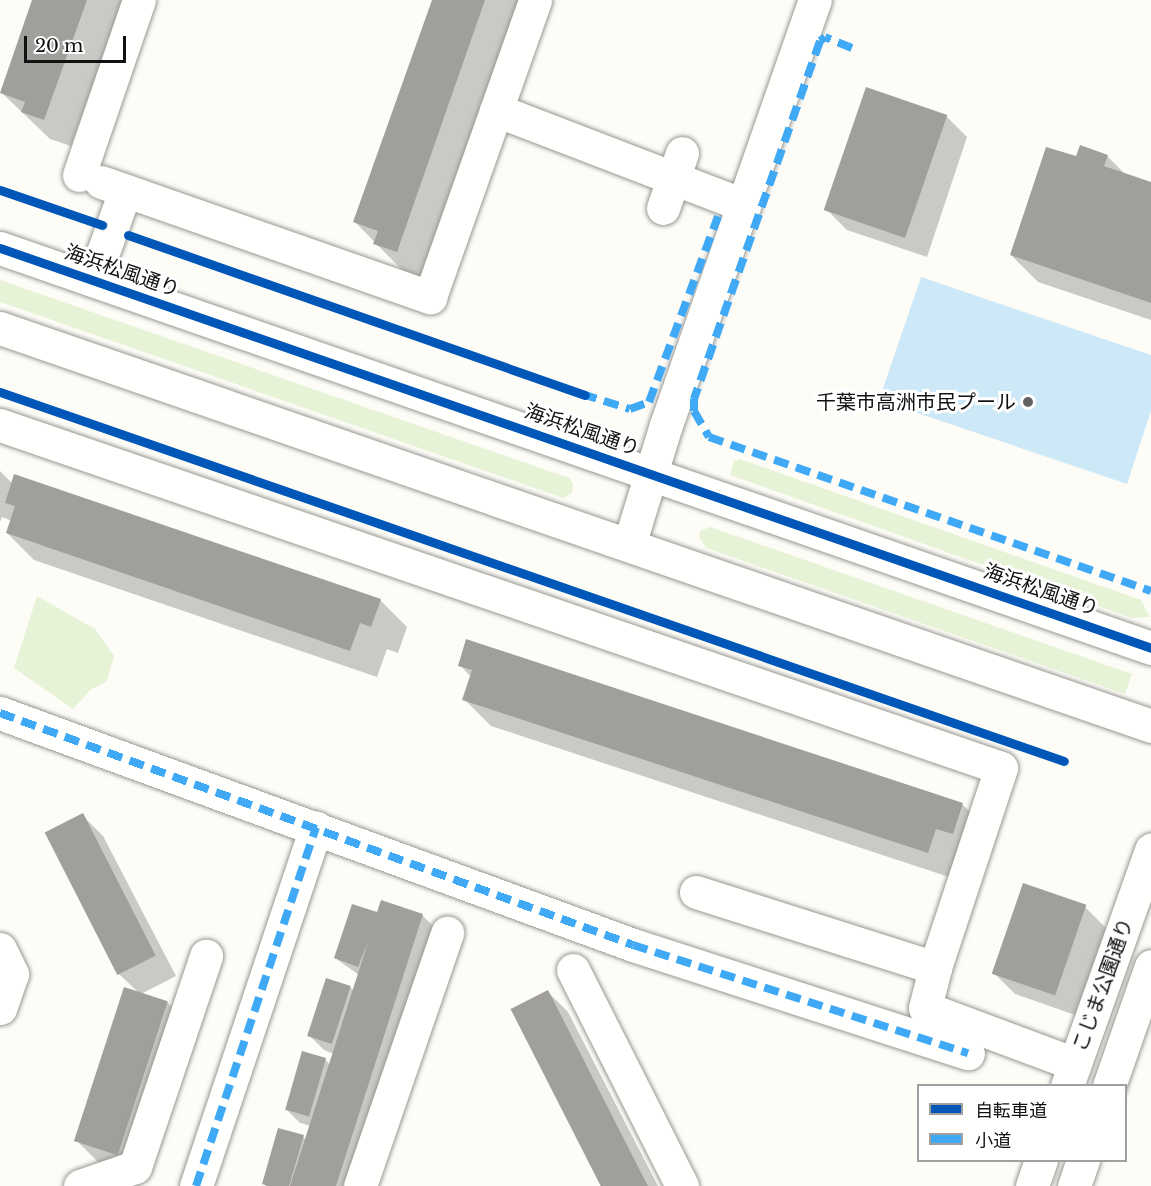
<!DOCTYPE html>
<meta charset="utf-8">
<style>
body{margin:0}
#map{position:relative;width:1151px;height:1186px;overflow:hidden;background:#fdfcf7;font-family:"Libre Baskerville","Noto Sans JP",serif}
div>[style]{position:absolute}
.green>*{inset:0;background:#e7f3d7}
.water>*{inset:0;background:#cde8f7}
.shadow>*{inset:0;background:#0003}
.building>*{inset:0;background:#a19f9c;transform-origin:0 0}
.roads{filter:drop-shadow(0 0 2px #979795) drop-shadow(0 0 2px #979795)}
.minor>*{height:33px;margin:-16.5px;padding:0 16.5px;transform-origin:16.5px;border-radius:16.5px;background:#fffffe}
.quiet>*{height:8px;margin-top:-4px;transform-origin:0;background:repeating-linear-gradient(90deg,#3fa9f5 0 15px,transparent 0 23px)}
.cycleway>*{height:9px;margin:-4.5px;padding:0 4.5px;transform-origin:4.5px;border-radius:4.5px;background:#0057b8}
.dots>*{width:16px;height:16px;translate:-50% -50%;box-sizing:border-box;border:3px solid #fff;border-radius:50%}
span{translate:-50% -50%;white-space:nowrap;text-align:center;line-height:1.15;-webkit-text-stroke:6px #fff;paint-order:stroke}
.street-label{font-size:20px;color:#111}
.poi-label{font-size:20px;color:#111}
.right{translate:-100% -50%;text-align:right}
.legend{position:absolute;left:917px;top:1084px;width:210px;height:78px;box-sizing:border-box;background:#fff;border:2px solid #a0a0a0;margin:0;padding:8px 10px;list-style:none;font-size:18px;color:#111}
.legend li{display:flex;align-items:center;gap:12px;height:30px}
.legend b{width:30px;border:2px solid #a0a0a0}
.scale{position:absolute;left:24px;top:36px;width:102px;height:27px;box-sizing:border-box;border:3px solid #111;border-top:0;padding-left:8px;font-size:18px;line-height:21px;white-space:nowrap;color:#111;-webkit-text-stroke:4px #fff;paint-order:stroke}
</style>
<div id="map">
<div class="green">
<div style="clip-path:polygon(0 280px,569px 478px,573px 483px,572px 493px,563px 498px,0 302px)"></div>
<div style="clip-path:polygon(740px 459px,1141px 600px,1150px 617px,1132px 618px,730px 475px,734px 461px)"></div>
<div style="clip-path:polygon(710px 527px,1132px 674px,1125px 694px,706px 548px,699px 537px,700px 531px)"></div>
<div style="clip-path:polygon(37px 596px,95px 629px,114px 656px,107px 681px,90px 690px,73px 709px,14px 668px)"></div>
</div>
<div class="water">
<div style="clip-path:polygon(921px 277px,1151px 355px,1151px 411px,1127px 484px,879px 400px)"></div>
</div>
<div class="shadow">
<div style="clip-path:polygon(34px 0,123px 0,71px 146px,50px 139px,1px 92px)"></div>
<div style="clip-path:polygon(433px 0,522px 0,424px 278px,402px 270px,355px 222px)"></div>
<div style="clip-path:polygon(946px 116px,967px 137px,927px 257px,847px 230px,826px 209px)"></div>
<div style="clip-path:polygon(1107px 156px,1126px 175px,1151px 184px,1151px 320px,1038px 282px,1011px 255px)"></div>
<div style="clip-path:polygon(0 471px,13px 484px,380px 600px,407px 627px,398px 653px,387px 649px,377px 677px,34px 560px,7px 533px,12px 521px,2px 517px,0 522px)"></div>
<div style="clip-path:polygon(467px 641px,963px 805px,990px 832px,955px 879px,491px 726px,464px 699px,471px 677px,460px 665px)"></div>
<div style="clip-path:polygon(82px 815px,103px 836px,176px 976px,141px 994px,167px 1002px,188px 1023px,139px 1175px,98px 1162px,77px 1141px,139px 993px,119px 974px)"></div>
<div style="clip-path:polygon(1085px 907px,1106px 928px,1075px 1015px,1015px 994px,994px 973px)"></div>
<div style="clip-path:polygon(376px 914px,422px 915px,443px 936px,363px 1186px,265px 1186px,303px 1137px,306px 1140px,311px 1126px,300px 1123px,286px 1109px,325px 1059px,330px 1065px,334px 1054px,324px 1050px,310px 1036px,350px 987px,354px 991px,359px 975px,335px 958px)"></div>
<div style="clip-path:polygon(547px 991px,568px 1012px,658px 1186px,603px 1186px)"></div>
</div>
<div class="building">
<div style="clip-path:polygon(32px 0,87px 0,44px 120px,21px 112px,25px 102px,0 93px)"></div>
<div style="clip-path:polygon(432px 0,485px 0,397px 252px,373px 244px,378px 231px,353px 222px)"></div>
<div style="left:866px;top:87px;width:86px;height:130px;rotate:19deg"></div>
<div style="clip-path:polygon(1080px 145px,1108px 155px,1104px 166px,1151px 182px,1151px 303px,1010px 255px,1046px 147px,1076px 156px)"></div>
<div style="clip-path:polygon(14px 474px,381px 599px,371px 627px,360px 623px,350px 651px,6px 533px,15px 506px,5px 503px)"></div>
<div style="clip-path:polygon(466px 639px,963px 803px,953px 834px,936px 829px,928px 853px,462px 700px,472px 670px,458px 666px)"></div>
<div style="left:83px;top:813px;width:160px;height:43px;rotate:63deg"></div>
<div style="left:1023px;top:883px;width:67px;height:96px;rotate:19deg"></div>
<div style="clip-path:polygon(381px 900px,423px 914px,336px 1186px,290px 1186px,369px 939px,358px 967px,334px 958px,352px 904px,377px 912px)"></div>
<div style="left:326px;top:978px;width:26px;height:61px;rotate:18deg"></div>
<div style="left:124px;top:987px;width:46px;height:162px;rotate:18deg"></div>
<div style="left:548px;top:990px;width:220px;height:42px;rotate:63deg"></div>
<div style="left:302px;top:1051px;width:25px;height:61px;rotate:16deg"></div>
<div style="clip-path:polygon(278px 1128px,304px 1135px,289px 1186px,268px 1186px,262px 1184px)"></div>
</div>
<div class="roads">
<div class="minor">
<div style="left:496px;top:110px;width:266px;rotate:21deg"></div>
<div style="left:79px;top:175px;width:185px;rotate:-71.1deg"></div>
<div style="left:101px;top:182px;width:349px;rotate:19.3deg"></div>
<div style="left:430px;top:297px;width:315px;rotate:-70.5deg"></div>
<div style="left:663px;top:208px;width:58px;rotate:-70.9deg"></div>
<div style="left:0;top:248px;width:1219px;rotate:19.16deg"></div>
<div style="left:93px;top:280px;width:95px;rotate:-70.2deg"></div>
<div style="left:0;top:328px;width:1218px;rotate:19.07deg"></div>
<div style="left:0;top:425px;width:1058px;rotate:18.91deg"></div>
<div style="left:1001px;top:768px;width:211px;rotate:108.3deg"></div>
<div style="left:629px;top:545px;width:126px;rotate:-72.9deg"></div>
<div style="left:666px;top:425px;width:450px;rotate:-70.7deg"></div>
<div style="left:0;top:713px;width:674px;rotate:20.13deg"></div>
<div style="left:633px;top:945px;width:352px;rotate:17.9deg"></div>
<div style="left:696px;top:892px;width:251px;rotate:17.6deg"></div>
<div style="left:935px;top:968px;width:41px;rotate:104deg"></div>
<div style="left:925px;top:1008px;width:160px;rotate:20.5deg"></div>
<div style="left:0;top:949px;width:28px;rotate:64deg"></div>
<div style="left:12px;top:974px;width:36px;rotate:109deg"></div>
<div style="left:573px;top:970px;width:242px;rotate:63.2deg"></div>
<div style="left:1067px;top:1086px;width:251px;rotate:-70.4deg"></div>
<div style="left:1109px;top:1086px;width:127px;rotate:-70.7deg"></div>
<div style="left:80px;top:1186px;width:58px;rotate:-19.1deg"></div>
<div style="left:135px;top:1167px;width:223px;rotate:-71.4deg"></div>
<div style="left:196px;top:1186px;width:378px;rotate:-71.5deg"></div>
<div style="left:360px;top:1186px;width:268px;rotate:-71deg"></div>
<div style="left:1032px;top:1186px;width:28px;rotate:-71deg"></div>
<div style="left:1074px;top:1186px;width:28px;rotate:-71deg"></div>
</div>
</div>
<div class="quiet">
<div style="left:852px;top:48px;width:29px;rotate:-158deg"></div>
<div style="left:825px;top:37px;width:6px;rotate:141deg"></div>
<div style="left:820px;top:41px;width:380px;rotate:109.4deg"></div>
<div style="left:694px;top:399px;width:12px;rotate:90deg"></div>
<div style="left:694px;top:411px;width:30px;rotate:60deg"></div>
<div style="left:709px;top:437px;width:468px;rotate:19.2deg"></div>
<div style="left:582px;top:394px;width:50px;rotate:17.4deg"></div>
<div style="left:630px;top:409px;width:20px;rotate:-20deg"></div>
<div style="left:649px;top:402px;width:198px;rotate:-69.6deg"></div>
<div style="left:0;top:713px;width:674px;rotate:20.13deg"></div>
<div style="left:633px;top:945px;width:352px;rotate:17.9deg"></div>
<div style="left:196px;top:1186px;width:378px;rotate:-71.5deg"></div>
</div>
<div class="cycleway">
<div style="left:0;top:190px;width:108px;rotate:18.9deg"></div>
<div style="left:128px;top:235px;width:484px;rotate:19.3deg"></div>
<div style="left:0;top:248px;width:1219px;rotate:19.16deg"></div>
<div style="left:0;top:392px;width:1126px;rotate:19.13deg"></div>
</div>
<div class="dots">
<div style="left:1028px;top:402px;background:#646362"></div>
</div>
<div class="street-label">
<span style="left:122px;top:271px;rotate:19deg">海浜松風通り</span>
<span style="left:582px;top:430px;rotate:19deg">海浜松風通り</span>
<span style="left:1041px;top:590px;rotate:19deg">海浜松風通り</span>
<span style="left:1103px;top:985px;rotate:-70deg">こじま公園通り</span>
</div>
<div class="poi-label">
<span class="right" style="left:1016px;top:402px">千葉市高洲市民プール</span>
</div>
<ul class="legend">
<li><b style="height:8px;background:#0057b8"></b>自転車道</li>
<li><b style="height:8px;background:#3fa9f5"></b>小道</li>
</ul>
<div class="scale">20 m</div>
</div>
